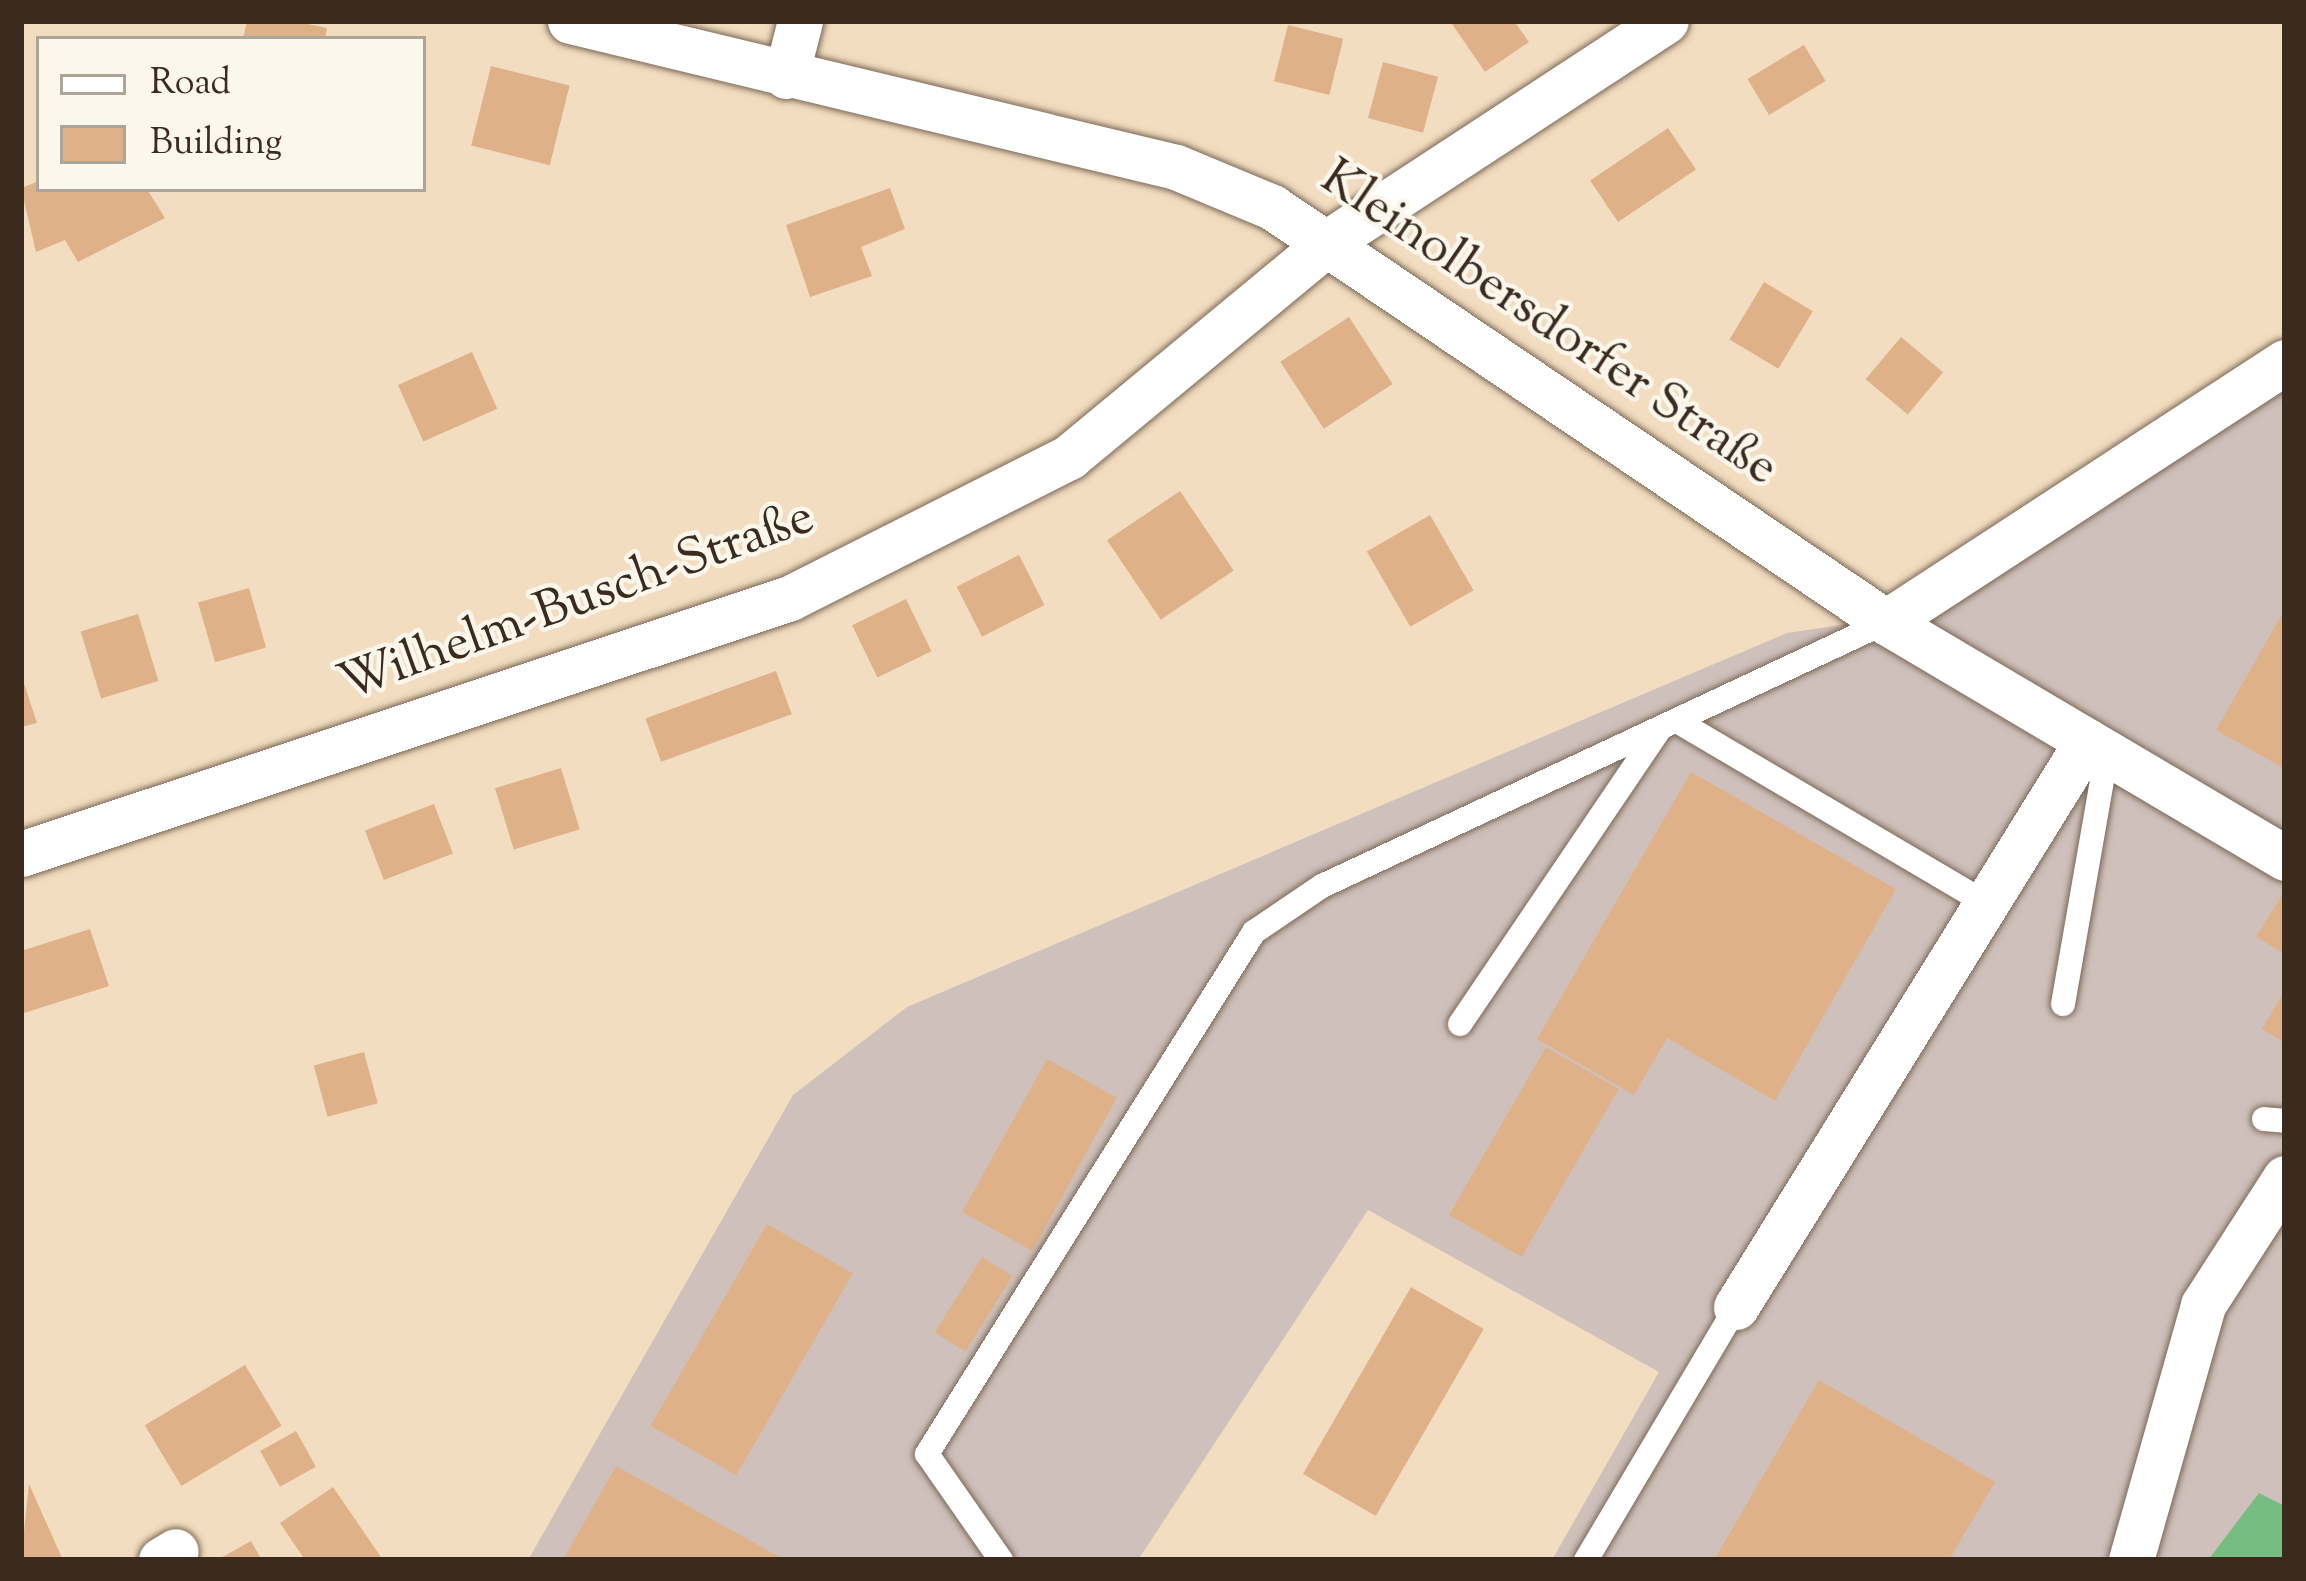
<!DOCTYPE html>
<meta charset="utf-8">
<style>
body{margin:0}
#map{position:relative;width:2306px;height:1581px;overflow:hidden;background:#f3ddc0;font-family:"Sorts Mill Goudy",serif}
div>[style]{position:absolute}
.industrial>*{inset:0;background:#cfc0bb}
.forest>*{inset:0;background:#76bd82}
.building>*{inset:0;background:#dfb189;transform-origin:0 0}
.roads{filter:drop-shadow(0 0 3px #7b6957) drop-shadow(0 0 3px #7b6957)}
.service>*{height:24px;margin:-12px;padding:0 12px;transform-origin:12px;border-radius:12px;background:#fff}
.minor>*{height:45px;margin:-22.5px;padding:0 22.5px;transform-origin:22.5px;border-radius:22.5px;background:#fff}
span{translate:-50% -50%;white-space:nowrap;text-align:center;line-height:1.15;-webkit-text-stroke:9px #fbf7ec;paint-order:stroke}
.street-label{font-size:51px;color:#3b2a1e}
.frame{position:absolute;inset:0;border:24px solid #3b2a1e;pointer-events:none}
.legend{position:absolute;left:36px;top:36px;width:390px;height:156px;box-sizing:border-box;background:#fbf7ec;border:3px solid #aea59a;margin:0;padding:15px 21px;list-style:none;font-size:36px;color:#3b2a1e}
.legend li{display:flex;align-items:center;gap:24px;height:60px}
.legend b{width:60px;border:3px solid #aea59a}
</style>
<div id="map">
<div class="industrial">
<div style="clip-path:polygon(2285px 377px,2285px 1506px,2259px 1494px,2208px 1560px,1552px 1560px,1659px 1372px,1368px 1210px,1138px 1560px,528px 1560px,793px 1095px,907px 1007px,1787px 633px,1922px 613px)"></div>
</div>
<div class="forest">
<div style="clip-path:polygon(2259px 1493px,2285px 1506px,2285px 1560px,2208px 1560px)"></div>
</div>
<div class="building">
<div style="clip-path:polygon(247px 21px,293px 21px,327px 28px,325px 39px,243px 39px)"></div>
<div style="clip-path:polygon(1450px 21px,1514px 21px,1529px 42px,1485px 72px)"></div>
<div style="left:1288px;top:25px;width:57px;height:58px;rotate:14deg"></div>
<div style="left:1804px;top:45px;width:42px;height:66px;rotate:59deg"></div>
<div style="left:1383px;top:62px;width:57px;height:58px;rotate:15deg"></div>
<div style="left:491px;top:66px;width:81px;height:82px;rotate:14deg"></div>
<div style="left:1668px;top:128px;width:50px;height:94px;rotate:56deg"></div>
<div style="clip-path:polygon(39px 181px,147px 189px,165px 218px,78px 262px,65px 240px,36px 252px,21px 188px)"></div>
<div style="clip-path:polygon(890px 188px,905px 229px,861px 247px,872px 276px,810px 297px,786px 225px)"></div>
<div style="left:1764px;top:282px;width:57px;height:67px;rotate:31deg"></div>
<div style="left:1349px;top:317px;width:80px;height:82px;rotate:57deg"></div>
<div style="left:1901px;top:337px;width:55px;height:55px;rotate:40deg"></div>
<div style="left:472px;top:352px;width:62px;height:81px;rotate:66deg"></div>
<div style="left:1180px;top:491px;width:96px;height:88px;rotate:56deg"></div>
<div style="left:1430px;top:515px;width:87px;height:73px;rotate:60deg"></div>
<div style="left:1019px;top:555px;width:56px;height:70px;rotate:63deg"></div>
<div style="left:249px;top:588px;width:62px;height:53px;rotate:74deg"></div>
<div style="left:906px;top:599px;width:58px;height:60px;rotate:64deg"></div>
<div style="clip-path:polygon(2285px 609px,2285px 769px,2216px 730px)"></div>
<div style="left:138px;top:614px;width:70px;height:60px;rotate:73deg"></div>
<div style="left:776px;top:671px;width:46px;height:139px;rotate:70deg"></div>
<div style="clip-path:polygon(21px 674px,37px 723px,21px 727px)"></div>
<div style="left:561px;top:768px;width:64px;height:69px;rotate:73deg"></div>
<div style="clip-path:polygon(1691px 772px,1896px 889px,1775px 1101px,1667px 1038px,1634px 1095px,1537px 1039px)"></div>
<div style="left:434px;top:804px;width:53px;height:74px;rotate:69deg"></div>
<div style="clip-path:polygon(2285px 890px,2285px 954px,2256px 937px)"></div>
<div style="clip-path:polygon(90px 929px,109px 986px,21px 1014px,21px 951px)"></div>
<div style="clip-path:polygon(2285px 990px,2285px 1043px,2262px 1029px)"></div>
<div style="left:1546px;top:1047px;width:84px;height:194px;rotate:30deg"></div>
<div style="left:364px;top:1052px;width:53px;height:52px;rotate:75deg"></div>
<div style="left:1047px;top:1059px;width:80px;height:175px;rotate:29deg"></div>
<div style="left:767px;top:1224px;width:99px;height:233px;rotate:30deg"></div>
<div style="left:982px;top:1257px;width:36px;height:89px;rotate:32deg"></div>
<div style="left:1411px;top:1287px;width:84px;height:216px;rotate:30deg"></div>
<div style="left:245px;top:1365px;width:71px;height:117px;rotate:59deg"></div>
<div style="clip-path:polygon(1819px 1380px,1995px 1482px,1949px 1560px,1714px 1560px)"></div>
<div style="left:296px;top:1431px;width:41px;height:41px;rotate:61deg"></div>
<div style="clip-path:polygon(616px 1466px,785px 1560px,563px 1560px)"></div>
<div style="clip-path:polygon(29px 1484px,63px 1560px,21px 1560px)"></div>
<div style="clip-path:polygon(333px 1487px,372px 1544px,383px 1560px,305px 1560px,280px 1523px)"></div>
<div style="clip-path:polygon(251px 1541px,262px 1560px,217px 1560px)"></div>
</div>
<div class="roads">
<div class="service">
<div style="left:1682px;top:724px;width:359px;rotate:30.5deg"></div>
<div style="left:2063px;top:1004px;width:256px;rotate:-80.1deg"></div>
<div style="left:1460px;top:1024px;width:353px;rotate:-55.9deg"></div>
<div style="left:2264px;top:1119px;width:21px;rotate:5deg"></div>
<div style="left:1001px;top:1560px;width:129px;rotate:-124.9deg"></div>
<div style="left:927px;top:1454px;width:616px;rotate:-57.94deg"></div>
<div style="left:1254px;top:932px;width:82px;rotate:-34.1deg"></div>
<div style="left:1322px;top:886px;width:623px;rotate:-25.08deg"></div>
<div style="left:1586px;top:1560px;width:294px;rotate:-59.3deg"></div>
</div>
<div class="minor">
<div style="left:570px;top:21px;width:623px;rotate:13.55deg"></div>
<div style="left:1176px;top:167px;width:104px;rotate:22.6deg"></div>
<div style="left:1272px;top:207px;width:741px;rotate:34.05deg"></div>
<div style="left:1886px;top:622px;width:464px;rotate:30.6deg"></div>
<div style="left:786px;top:76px;width:57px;rotate:-75.7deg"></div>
<div style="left:1886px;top:622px;width:476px;rotate:-33.1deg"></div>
<div style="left:21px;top:854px;width:810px;rotate:-18.41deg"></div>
<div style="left:790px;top:598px;width:313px;rotate:-26.8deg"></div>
<div style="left:1069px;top:457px;width:340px;rotate:-39.6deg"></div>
<div style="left:1331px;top:240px;width:400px;rotate:-33.2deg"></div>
<div style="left:1736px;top:1307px;width:666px;rotate:-58.2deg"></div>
<div style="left:161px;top:1560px;width:17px;rotate:-31deg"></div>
<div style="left:2131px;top:1560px;width:265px;rotate:-74.2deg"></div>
<div style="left:2203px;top:1305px;width:151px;rotate:-57.2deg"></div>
</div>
</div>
<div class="street-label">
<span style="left:1548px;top:325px;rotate:34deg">Kleinolbersdorfer Straße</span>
<span style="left:577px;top:603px;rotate:-20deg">Wilhelm-Busch-Straße</span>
</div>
<div class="frame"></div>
<ul class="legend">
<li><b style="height:15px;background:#fff"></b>Road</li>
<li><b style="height:33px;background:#dfb189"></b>Building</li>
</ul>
</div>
